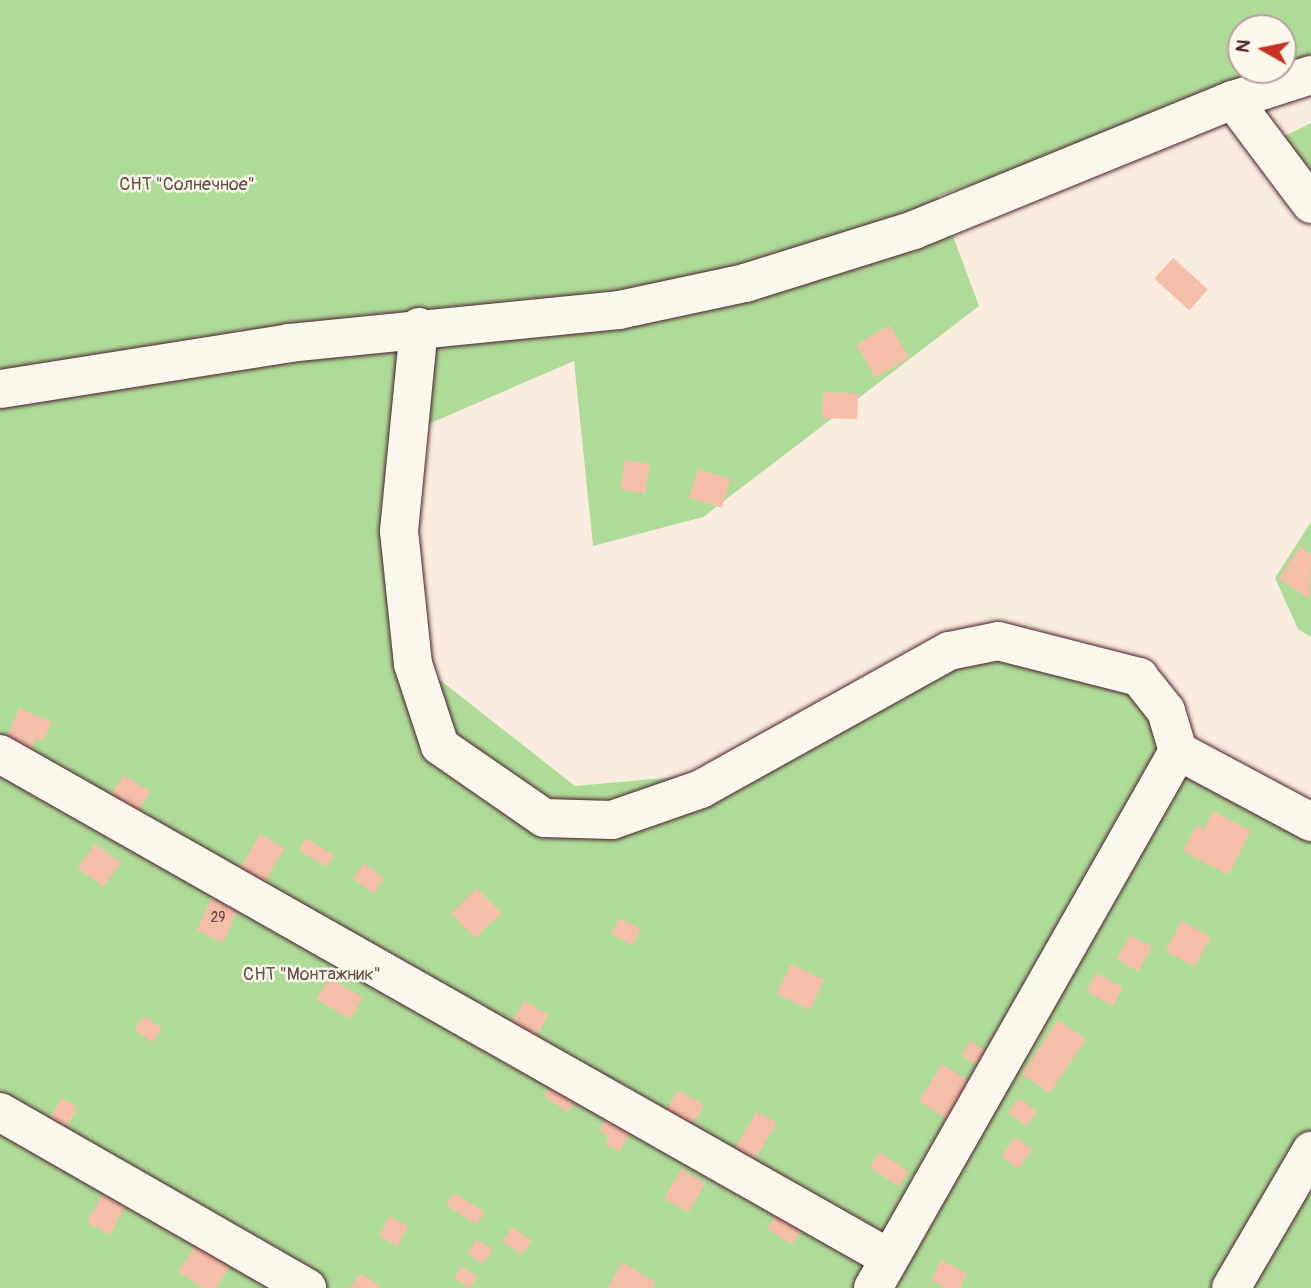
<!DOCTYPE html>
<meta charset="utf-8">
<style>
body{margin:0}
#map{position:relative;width:1311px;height:1288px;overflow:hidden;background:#faecde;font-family:Pangolin,sans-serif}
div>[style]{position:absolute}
.green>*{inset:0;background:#afdb99}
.building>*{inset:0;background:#f4bea8;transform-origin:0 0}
.roads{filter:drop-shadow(0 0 2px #4a1f2b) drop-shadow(0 0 2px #4a1f2b)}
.minor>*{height:38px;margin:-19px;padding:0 19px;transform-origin:19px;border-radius:19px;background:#fbf7ec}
span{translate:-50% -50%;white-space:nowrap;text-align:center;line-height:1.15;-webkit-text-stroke:5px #fbf7ec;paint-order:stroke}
.number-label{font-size:14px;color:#74474a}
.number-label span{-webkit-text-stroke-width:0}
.park-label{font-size:18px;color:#634e46}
.north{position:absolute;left:1227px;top:14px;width:70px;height:70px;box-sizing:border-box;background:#fbf7ec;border:2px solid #b4a19f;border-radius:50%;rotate:279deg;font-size:19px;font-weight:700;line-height:28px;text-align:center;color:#4a1f2b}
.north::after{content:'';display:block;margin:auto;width:24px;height:32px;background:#c8321e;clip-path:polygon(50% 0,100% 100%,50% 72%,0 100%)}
</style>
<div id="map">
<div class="green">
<div style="clip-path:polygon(evenodd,0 0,1311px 0,1311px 62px,1218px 104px,938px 196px,979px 306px,703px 517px,593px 546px,574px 361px,410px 432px,416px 661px,575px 786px,698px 775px,959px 638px,1127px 669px,1153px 718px,1311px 840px,1311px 1288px,0 1288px,0 0,1241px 28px,1283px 28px,1283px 70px,1241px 70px,1241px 28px)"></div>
<div style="clip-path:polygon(1311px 123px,1311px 212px,1261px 148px)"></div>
<div style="clip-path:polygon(1311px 522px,1311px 637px,1298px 629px,1275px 578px)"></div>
</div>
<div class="building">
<div style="left:1173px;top:258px;width:47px;height:28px;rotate:42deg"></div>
<div style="left:890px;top:325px;width:38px;height:39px;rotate:60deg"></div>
<div style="left:823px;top:392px;width:35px;height:26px;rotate:2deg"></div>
<div style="left:625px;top:460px;width:25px;height:30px;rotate:9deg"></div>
<div style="left:698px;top:469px;width:34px;height:30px;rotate:17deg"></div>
<div style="clip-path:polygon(1300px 546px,1311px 554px,1310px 599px,1279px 579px)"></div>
<div style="clip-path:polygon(19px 708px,52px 722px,43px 741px,36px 738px,28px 757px,3px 746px)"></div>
<div style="left:123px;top:775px;width:32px;height:29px;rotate:30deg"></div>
<div style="clip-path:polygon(1213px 811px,1251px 831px,1228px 875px,1183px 851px,1197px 825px,1204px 829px)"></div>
<div style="left:260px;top:834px;width:28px;height:46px;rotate:30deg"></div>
<div style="left:306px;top:838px;width:33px;height:14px;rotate:31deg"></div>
<div style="left:95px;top:844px;width:32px;height:30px;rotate:36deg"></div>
<div style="left:364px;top:863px;width:26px;height:19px;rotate:37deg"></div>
<div style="left:477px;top:888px;width:35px;height:36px;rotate:46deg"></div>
<div style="left:214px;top:893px;width:29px;height:41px;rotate:25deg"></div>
<div style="left:620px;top:918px;width:24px;height:18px;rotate:30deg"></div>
<div style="left:1182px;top:921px;width:33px;height:34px;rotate:29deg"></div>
<div style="left:1130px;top:935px;width:25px;height:28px;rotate:29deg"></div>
<div style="left:791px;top:964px;width:37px;height:33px;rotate:26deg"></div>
<div style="left:1097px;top:973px;width:30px;height:21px;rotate:30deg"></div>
<div style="left:329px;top:978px;width:39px;height:25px;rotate:30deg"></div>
<div style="left:524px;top:1001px;width:28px;height:26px;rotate:30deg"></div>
<div style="left:144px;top:1016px;width:22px;height:17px;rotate:34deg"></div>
<div style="left:1058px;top:1020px;width:34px;height:65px;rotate:34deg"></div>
<div style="left:970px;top:1041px;width:22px;height:17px;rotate:32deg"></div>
<div style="left:942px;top:1064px;width:34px;height:44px;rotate:32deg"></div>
<div style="left:553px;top:1082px;width:30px;height:17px;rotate:34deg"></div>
<div style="left:678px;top:1090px;width:30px;height:28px;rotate:30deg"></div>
<div style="left:62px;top:1098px;width:19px;height:36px;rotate:32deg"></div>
<div style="left:1018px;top:1098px;width:23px;height:18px;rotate:34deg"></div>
<div style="left:757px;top:1111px;width:23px;height:47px;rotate:31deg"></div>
<div style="clip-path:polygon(608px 1115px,632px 1130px,619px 1152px,605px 1143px,609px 1137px,599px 1130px)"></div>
<div style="left:1015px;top:1137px;width:21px;height:24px;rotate:35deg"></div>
<div style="left:880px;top:1152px;width:35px;height:18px;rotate:35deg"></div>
<div style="left:681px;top:1169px;width:28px;height:34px;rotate:30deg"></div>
<div style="left:105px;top:1190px;width:26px;height:37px;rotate:29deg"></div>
<div style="left:454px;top:1193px;width:36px;height:15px;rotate:32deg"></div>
<div style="left:777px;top:1213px;width:30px;height:18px;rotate:34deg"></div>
<div style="left:390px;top:1216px;width:21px;height:23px;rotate:29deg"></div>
<div style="left:512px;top:1227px;width:24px;height:17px;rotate:35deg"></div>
<div style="left:477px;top:1239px;width:19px;height:17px;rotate:35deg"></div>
<div style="clip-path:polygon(196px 1244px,230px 1266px,216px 1288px,203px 1288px,178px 1272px)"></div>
<div style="clip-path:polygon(941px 1260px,967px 1273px,960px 1288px,946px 1288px,931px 1280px)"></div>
<div style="clip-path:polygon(623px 1262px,656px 1283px,653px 1288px,607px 1288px)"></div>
<div style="left:462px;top:1266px;width:19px;height:14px;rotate:35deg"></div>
<div style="clip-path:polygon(360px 1273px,379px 1285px,377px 1288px,350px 1288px)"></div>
</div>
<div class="roads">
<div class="minor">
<div style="left:1233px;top:100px;width:130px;rotate:53.1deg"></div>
<div style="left:419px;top:327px;width:205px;rotate:95.6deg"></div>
<div style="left:399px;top:531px;width:134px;rotate:84deg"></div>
<div style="left:413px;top:664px;width:86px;rotate:71.8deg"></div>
<div style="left:440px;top:746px;width:126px;rotate:34.7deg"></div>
<div style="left:544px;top:818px;width:68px;rotate:1.7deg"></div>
<div style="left:612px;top:820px;width:94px;rotate:-19.2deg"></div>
<div style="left:701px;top:789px;width:284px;rotate:-29.1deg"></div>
<div style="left:949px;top:651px;width:50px;rotate:-11.5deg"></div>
<div style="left:998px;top:641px;width:146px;rotate:14.3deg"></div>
<div style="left:1139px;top:677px;width:43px;rotate:51.5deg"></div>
<div style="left:1166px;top:711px;width:42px;rotate:73.3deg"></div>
<div style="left:0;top:389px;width:293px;rotate:-9deg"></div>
<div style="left:289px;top:343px;width:332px;rotate:-5.7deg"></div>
<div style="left:619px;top:310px;width:129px;rotate:-12.1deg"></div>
<div style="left:745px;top:283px;width:177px;rotate:-17.4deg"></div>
<div style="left:914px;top:230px;width:344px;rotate:-22.2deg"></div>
<div style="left:1233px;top:100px;width:82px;rotate:-17.8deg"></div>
<div style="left:0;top:754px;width:1022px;rotate:29.55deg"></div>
<div style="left:0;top:1112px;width:354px;rotate:29.8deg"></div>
<div style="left:873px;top:1288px;width:618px;rotate:-60.4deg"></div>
<div style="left:1178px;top:751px;width:151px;rotate:28.1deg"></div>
<div style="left:1231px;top:1288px;width:159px;rotate:-59.7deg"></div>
</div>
</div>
<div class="number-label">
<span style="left:218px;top:918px">29</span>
</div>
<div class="park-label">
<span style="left:187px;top:185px">СНТ "Солнечное"</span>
<span style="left:312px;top:975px">СНТ "Монтажник"</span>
</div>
<div class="north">N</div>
</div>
